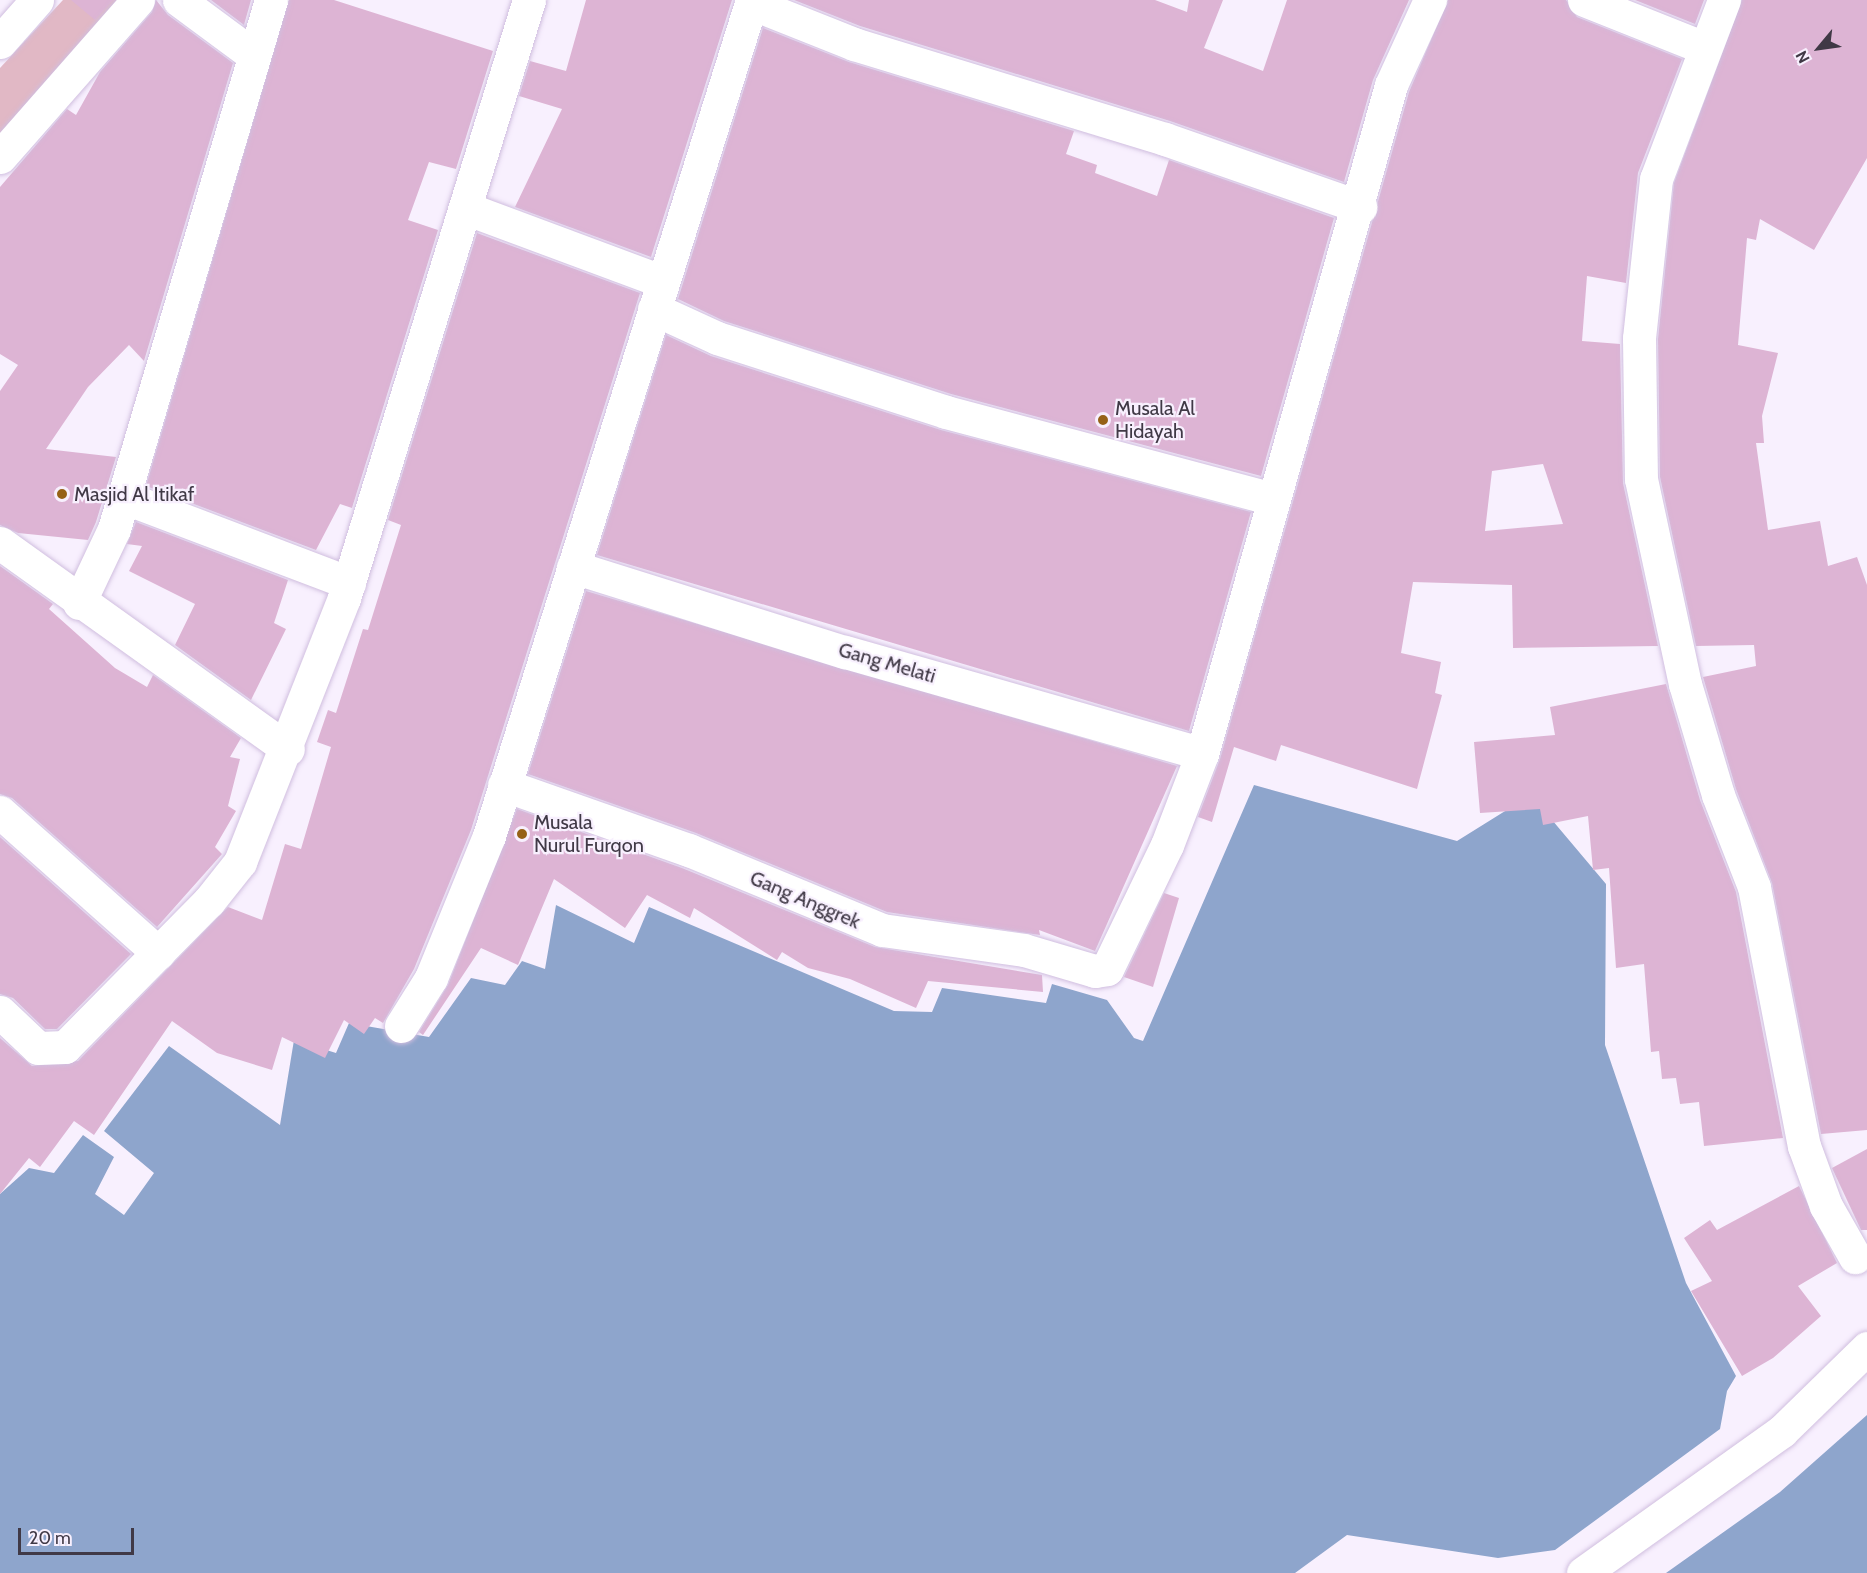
<!DOCTYPE html>
<style>
body{margin:0}
#map{position:relative;width:1867px;height:1573px;overflow:hidden;background:#f8f0fe;font-family:Cabin,sans-serif}
div>[style]{position:absolute}
.green>*{inset:0;background:#e1b8c5}
.water>*{inset:0;background:#8ea5cc}
.building>*{inset:0;background:#ddb4d4}
.roads{filter:drop-shadow(0 0 2px #d0bedf) drop-shadow(0 0 2px #d0bedf)}
.minor>*{height:33px;margin:-16.5px;padding:0 16.5px;transform-origin:16.5px;border-radius:16.5px;background:#fff}
.dots>*{width:16px;height:16px;translate:-50% -50%;box-sizing:border-box;border:3px solid #f8f0fe;border-radius:50%}
span{translate:-50% -50%;white-space:nowrap;text-align:center;line-height:1.15;-webkit-text-stroke:4.5px #f8f0fe;paint-order:stroke}
.poi-label{font-size:20px;color:#403946}
.left{translate:0 -50%;text-align:left}
.street-label{font-size:20px;color:#403946}
.north{position:absolute;left:1789px;top:18px;width:60px;height:60px;-webkit-text-stroke:4px #f8f0fe;paint-order:stroke;rotate:241deg;font-size:16px;font-weight:700;line-height:24px;text-align:center;color:#403946}
.north::after{content:'';display:block;margin:auto;width:21px;height:27px;background:#403946;clip-path:polygon(50% 0,100% 100%,50% 72%,0 100%)}
.scale{position:absolute;left:18px;top:1528px;width:116px;height:27px;box-sizing:border-box;border:3px solid #403946;border-top:0;padding-left:8px;font-size:18px;line-height:21px;white-space:nowrap;color:#403946;-webkit-text-stroke:4px #f8f0fe;paint-order:stroke}
</style>
<div id="map">
<div class="green">
<div style="clip-path:polygon(63px 0,129px 0,0 142px,0 68px)"></div>
</div>
<div class="water">
<div style="clip-path:polygon(1254px 785px,1457px 841px,1531px 795px,1606px 884px,1605px 1045px,1686px 1283px,1736px 1376px,1727px 1391px,1720px 1429px,1555px 1550px,1498px 1558px,1347px 1535px,1295px 1573px,0 1573px,0 1194px,29px 1168px,54px 1173px,83px 1135px,114px 1157px,95px 1194px,124px 1215px,154px 1173px,104px 1131px,169px 1046px,280px 1125px,294px 1040px,336px 1053px,349px 1023px,429px 1037px,471px 978px,505px 985px,522px 961px,545px 969px,556px 905px,634px 943px,649px 907px,894px 1011px,932px 1012px,942px 988px,1046px 1003px,1052px 984px,1107px 1000px,1134px 1038px,1143px 1041px)"></div>
<div style="clip-path:polygon(1867px 1415px,1867px 1573px,1666px 1573px,1780px 1492px)"></div>
</div>
<div class="building">
<div style="clip-path:polygon(71px 0,113px 0,95px 20px)"></div>
<div style="clip-path:polygon(156px 0,168px 15px,233px 63px,144px 361px,129px 345px,88px 387px,46px 449px,116px 457px,96px 522px,88px 540px,18px 533px,0 525px,0 391px,18px 365px,0 354px,0 187px,67px 109px,76px 115px,100px 72px,152px 12px)"></div>
<div style="clip-path:polygon(211px 0,251px 0,244px 25px)"></div>
<div style="clip-path:polygon(289px 0,334px 0,493px 51px,456px 169px,429px 162px,408px 220px,438px 230px,352px 508px,340px 504px,316px 550px,146px 486px)"></div>
<div style="clip-path:polygon(586px 0,732px 0,651px 257px,515px 207px,562px 109px,519px 96px,530px 61px,566px 71px)"></div>
<div style="clip-path:polygon(794px 0,1155px 0,1187px 12px,1189px 0,1223px 0,1204px 48px,1263px 71px,1287px 0,1409px 0,1373px 80px,1344px 182px,1170px 121px,860px 26px)"></div>
<div style="clip-path:polygon(evenodd,1448px 0,1566px 0,1577px 17px,1682px 59px,1638px 173px,1626px 283px,1587px 276px,1582px 341px,1620px 344px,1623px 483px,1658px 646px,1513px 648px,1512px 585px,1413px 582px,1401px 653px,1441px 662px,1435px 693px,1442px 695px,1417px 789px,1281px 745px,1276px 761px,1234px 747px,1212px 822px,1198px 817px,1220px 759px,1409px 92px,1448px 0,1543px 464px,1563px 524px,1485px 531px,1492px 471px,1543px 464px)"></div>
<div style="clip-path:polygon(1635px 0,1704px 0,1695px 24px)"></div>
<div style="clip-path:polygon(1742px 0,1867px 0,1867px 158px,1814px 250px,1760px 219px,1756px 240px,1747px 238px,1738px 345px,1778px 353px,1762px 416px,1764px 443px,1756px 443px,1768px 530px,1820px 521px,1828px 566px,1857px 557px,1867px 585px,1867px 1130px,1821px 1134px,1772px 883px,1736px 789px,1703px 677px,1756px 666px,1754px 645px,1696px 646px,1660px 477px,1658px 339px,1674px 183px)"></div>
<div style="clip-path:polygon(763px 28px,849px 62px,1074px 131px,1066px 154px,1097px 165px,1095px 173px,1157px 196px,1169px 160px,1334px 218px,1261px 476px,951px 394px,724px 321px,678px 299px)"></div>
<div style="clip-path:polygon(477px 233px,640px 293px,471px 830px,414px 969px,383px 1023px,375px 1018px,364px 1034px,344px 1020px,325px 1058px,282px 1037px,272px 1070px,217px 1053px,172px 1021px,94px 1135px,74px 1121px,40px 1167px,29px 1158px,0 1194px,0 1038px,32px 1066px,78px 1061px,228px 907px,262px 920px,285px 844px,301px 849px,331px 747px,317px 742px,328px 710px,336px 713px,363px 629px,368px 630px,401px 525px,388px 520px)"></div>
<div style="clip-path:polygon(666px 335px,711px 356px,941px 430px,1251px 512px,1189px 731px,597px 555px)"></div>
<div style="clip-path:polygon(136px 522px,288px 580px,274px 623px,286px 629px,251px 700px,175px 645px,195px 604px,129px 571px,142px 546px,127px 544px)"></div>
<div style="clip-path:polygon(0 566px,53px 604px,49px 609px,115px 668px,147px 687px,153px 675px,241px 738px,230px 757px,240px 759px,228px 806px,236px 811px,215px 847px,222px 854px,157px 927px,12px 798px,0 794px)"></div>
<div style="clip-path:polygon(586px 591px,1177px 766px,1095px 951px,1039px 930px,1040px 935px,887px 912px,696px 833px,528px 774px)"></div>
<div style="clip-path:polygon(1666px 684px,1700px 800px,1736px 892px,1783px 1138px,1704px 1146px,1699px 1102px,1680px 1104px,1676px 1078px,1662px 1079px,1659px 1051px,1651px 1052px,1644px 964px,1616px 968px,1609px 868px,1593px 870px,1588px 816px,1543px 825px,1540px 809px,1480px 813px,1474px 742px,1555px 735px,1550px 707px)"></div>
<div style="clip-path:polygon(517px 809px,682px 868px,875px 947px,1042px 975px,1043px 992px,928px 981px,916px 1008px,850px 979px,808px 968px,782px 952px,777px 960px,694px 908px,690px 918px,647px 895px,625px 928px,554px 879px,518px 965px,481px 948px,423px 1035px,419px 1032px,448px 985px)"></div>
<div style="clip-path:polygon(0 837px,131px 954px,57px 1029px,45px 1029px,13px 998px,0 994px)"></div>
<div style="clip-path:polygon(1164px 893px,1179px 898px,1153px 987px,1124px 977px)"></div>
<div style="clip-path:polygon(1867px 1149px,1867px 1230px,1861px 1230px,1832px 1168px)"></div>
<div style="clip-path:polygon(1799px 1186px,1837px 1263px,1798px 1286px,1821px 1316px,1773px 1358px,1742px 1376px,1691px 1291px,1712px 1281px,1684px 1238px,1710px 1220px,1717px 1230px)"></div>
</div>
<div class="roads">
<div class="minor">
<div style="left:179px;top:0;width:91px;rotate:36.5deg"></div>
<div style="left:1584px;top:0;width:127px;rotate:21.7deg"></div>
<div style="left:1724px;top:0;width:191px;rotate:110.8deg"></div>
<div style="left:1656px;top:179px;width:160px;rotate:96.1deg"></div>
<div style="left:1639px;top:338px;width:141px;rotate:89.2deg"></div>
<div style="left:1641px;top:479px;width:210px;rotate:77.9deg"></div>
<div style="left:1685px;top:684px;width:116px;rotate:73.4deg"></div>
<div style="left:1718px;top:795px;width:99px;rotate:68.6deg"></div>
<div style="left:1754px;top:887px;width:264px;rotate:79.1deg"></div>
<div style="left:1804px;top:1146px;width:64px;rotate:69.9deg"></div>
<div style="left:1826px;top:1206px;width:59px;rotate:60.4deg"></div>
<div style="left:751px;top:3px;width:111px;rotate:21.7deg"></div>
<div style="left:854px;top:44px;width:325px;rotate:17deg"></div>
<div style="left:1165px;top:139px;width:207px;rotate:19.2deg"></div>
<div style="left:0;top:42px;width:56px;rotate:-48.6deg"></div>
<div style="left:0;top:157px;width:209px;rotate:-48.7deg"></div>
<div style="left:465px;top:208px;width:209px;rotate:20.4deg"></div>
<div style="left:654px;top:309px;width:69px;rotate:24.7deg"></div>
<div style="left:717px;top:338px;width:241px;rotate:17.9deg"></div>
<div style="left:946px;top:412px;width:338px;rotate:14.9deg"></div>
<div style="left:123px;top:497px;width:242px;rotate:20.8deg"></div>
<div style="left:0;top:543px;width:354px;rotate:35.6deg"></div>
<div style="left:573px;top:567px;width:285px;rotate:17.4deg"></div>
<div style="left:845px;top:652px;width:371px;rotate:15.9deg"></div>
<div style="left:79px;top:603px;width:82px;rotate:-64.7deg"></div>
<div style="left:114px;top:529px;width:552px;rotate:-73.47deg"></div>
<div style="left:504px;top:785px;width:196px;rotate:19.4deg"></div>
<div style="left:689px;top:850px;width:209px;rotate:22.5deg"></div>
<div style="left:882px;top:930px;width:143px;rotate:8deg"></div>
<div style="left:1024px;top:950px;width:74px;rotate:16.5deg"></div>
<div style="left:1095px;top:971px;width:12px;rotate:-9deg"></div>
<div style="left:1107px;top:969px;width:138px;rotate:-64.2deg"></div>
<div style="left:1167px;top:845px;width:97px;rotate:-69deg"></div>
<div style="left:1202px;top:754px;width:695px;rotate:-74.22deg"></div>
<div style="left:1391px;top:85px;width:94px;rotate:-65.4deg"></div>
<div style="left:0;top:812px;width:212px;rotate:41.7deg"></div>
<div style="left:0;top:1012px;width:52px;rotate:43.5deg"></div>
<div style="left:38px;top:1048px;width:27px;rotate:-2deg"></div>
<div style="left:65px;top:1047px;width:205px;rotate:-45.4deg"></div>
<div style="left:209px;top:901px;width:50px;rotate:-51.5deg"></div>
<div style="left:240px;top:862px;width:284px;rotate:-68.5deg"></div>
<div style="left:344px;top:598px;width:626px;rotate:-72.81deg"></div>
<div style="left:401px;top:1026px;width:57px;rotate:-58deg"></div>
<div style="left:431px;top:978px;width:153px;rotate:-67.8deg"></div>
<div style="left:489px;top:836px;width:876px;rotate:-72.54deg"></div>
<div style="left:1583px;top:1573px;width:244px;rotate:-35.5deg"></div>
<div style="left:1782px;top:1431px;width:119px;rotate:-44.3deg"></div>
</div>
</div>
<div class="dots">
<div style="left:1103px;top:420px;background:#966217"></div>
<div style="left:62px;top:494px;background:#966217"></div>
<div style="left:522px;top:834px;background:#966217"></div>
</div>
<div class="poi-label">
<span class="left" style="left:1115px;top:420px">Musala Al<br>Hidayah</span>
<span class="left" style="left:74px;top:494px">Masjid Al Itikaf</span>
<span class="left" style="left:534px;top:834px">Musala<br>Nurul Furqon</span>
</div>
<div class="street-label">
<span style="left:887px;top:663px;rotate:16deg">Gang Melati</span>
<span style="left:805px;top:900px;rotate:23deg">Gang Anggrek</span>
</div>
<div class="north">N</div>
<div class="scale">20 m</div>
</div>
